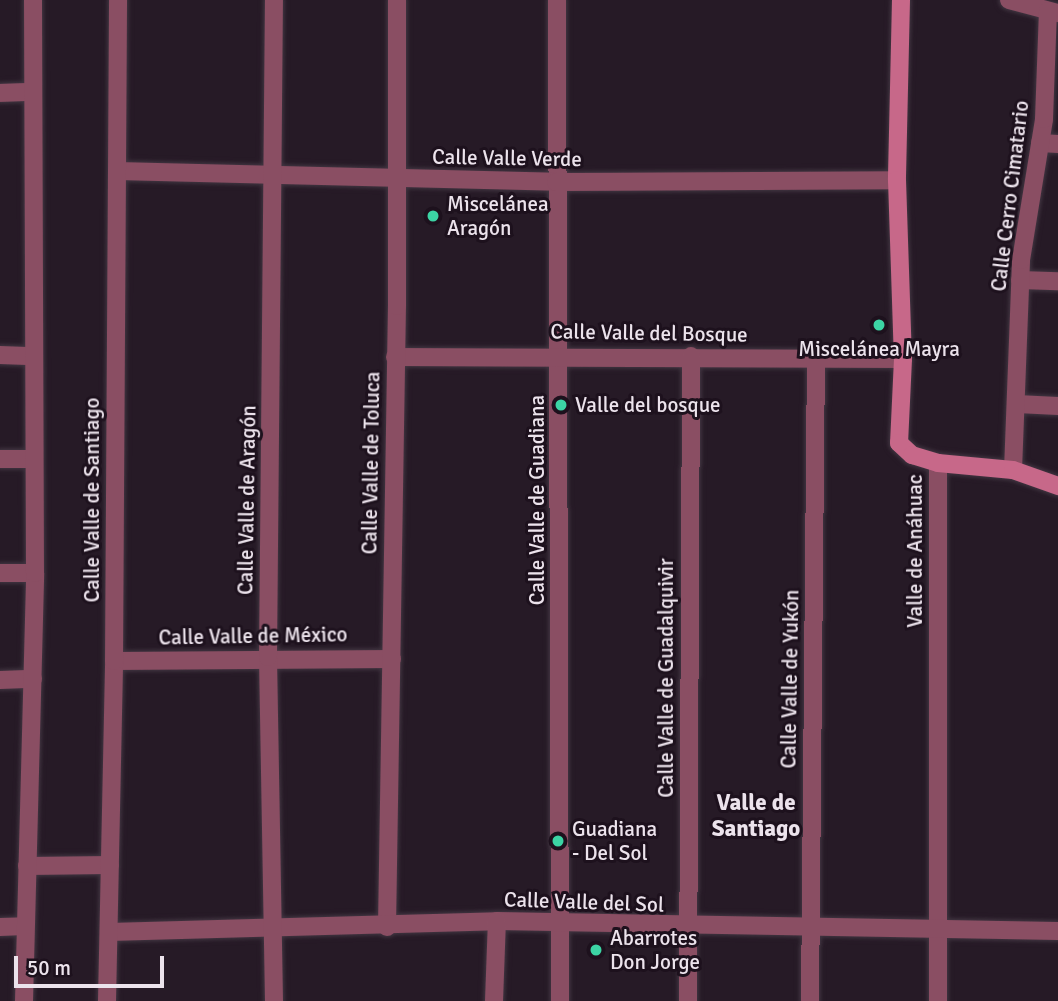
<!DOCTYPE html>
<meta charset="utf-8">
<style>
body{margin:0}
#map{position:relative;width:1058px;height:1001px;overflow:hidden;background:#261a26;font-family:Signika,sans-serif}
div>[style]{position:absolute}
.roads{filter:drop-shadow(0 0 2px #423642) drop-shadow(0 0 2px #423642)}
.street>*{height:18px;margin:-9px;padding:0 9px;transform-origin:9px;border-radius:9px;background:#8a4e63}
.secondary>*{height:18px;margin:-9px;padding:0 9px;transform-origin:9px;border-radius:9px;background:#c76889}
.dots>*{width:19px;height:19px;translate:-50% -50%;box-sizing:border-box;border:4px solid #1d111d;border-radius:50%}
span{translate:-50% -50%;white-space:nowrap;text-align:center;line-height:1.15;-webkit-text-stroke:6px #1d111d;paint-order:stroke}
.street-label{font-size:21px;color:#ece3ec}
.poi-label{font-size:21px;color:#ece3ec}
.left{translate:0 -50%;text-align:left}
.neighbourhood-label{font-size:23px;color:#ece3ec;font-weight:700}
.scale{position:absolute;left:14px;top:956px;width:150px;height:32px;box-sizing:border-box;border:4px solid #ece3ec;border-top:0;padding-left:9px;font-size:21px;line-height:24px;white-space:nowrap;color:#ece3ec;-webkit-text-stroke:5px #1d111d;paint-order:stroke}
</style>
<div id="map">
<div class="roads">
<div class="street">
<div style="left:557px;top:0;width:1001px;rotate:89.83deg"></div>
<div style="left:1009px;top:0;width:51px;rotate:14.9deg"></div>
<div style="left:0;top:93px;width:32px;rotate:-2deg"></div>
<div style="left:1040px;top:143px;width:18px;rotate:3deg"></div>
<div style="left:117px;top:171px;width:439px;rotate:1.4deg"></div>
<div style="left:556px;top:182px;width:341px;rotate:-0.3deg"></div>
<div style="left:1020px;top:280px;width:38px;rotate:2deg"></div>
<div style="left:0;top:355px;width:34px;rotate:2deg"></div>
<div style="left:395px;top:357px;width:508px;rotate:0.23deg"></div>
<div style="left:1017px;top:404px;width:41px;rotate:2.8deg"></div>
<div style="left:0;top:459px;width:34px"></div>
<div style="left:938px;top:463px;width:538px;rotate:90deg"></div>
<div style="left:1013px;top:470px;width:210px;rotate:-87.8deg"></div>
<div style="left:1021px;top:260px;width:143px;rotate:-80.7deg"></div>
<div style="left:1044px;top:119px;width:108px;rotate:-87.9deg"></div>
<div style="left:0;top:573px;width:35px"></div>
<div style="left:114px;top:661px;width:278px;rotate:-0.4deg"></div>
<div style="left:0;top:680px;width:33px;rotate:-2deg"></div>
<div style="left:27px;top:866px;width:83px;rotate:-0.7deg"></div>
<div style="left:0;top:927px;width:25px;rotate:-2deg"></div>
<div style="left:387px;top:927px;width:621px;rotate:-89.08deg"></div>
<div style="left:397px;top:306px;width:306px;rotate:-90deg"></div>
<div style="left:109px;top:932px;width:388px;rotate:-1.6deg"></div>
<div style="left:497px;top:921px;width:561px;rotate:1.02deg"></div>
<div style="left:24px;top:1001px;width:428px;rotate:-88.5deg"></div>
<div style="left:35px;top:573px;width:573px;rotate:-90.2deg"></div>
<div style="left:107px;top:1001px;width:340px;rotate:-88.8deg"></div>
<div style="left:114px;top:661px;width:661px;rotate:-89.65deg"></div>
<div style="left:274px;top:1001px;width:344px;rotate:-91deg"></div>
<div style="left:268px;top:657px;width:657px;rotate:-89.48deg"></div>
<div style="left:494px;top:1001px;width:80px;rotate:-87.9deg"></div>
<div style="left:688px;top:1001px;width:645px;rotate:-89.73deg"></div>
<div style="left:810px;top:1001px;width:644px;rotate:-89.47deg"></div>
</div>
<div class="secondary">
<div style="left:901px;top:0;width:180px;rotate:91.3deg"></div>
<div style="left:897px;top:180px;width:179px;rotate:88.1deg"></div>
<div style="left:903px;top:359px;width:84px;rotate:92.7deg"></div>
<div style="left:899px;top:443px;width:18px;rotate:43deg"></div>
<div style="left:912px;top:455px;width:27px;rotate:17deg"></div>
<div style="left:938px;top:463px;width:75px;rotate:5.3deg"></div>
<div style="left:1013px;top:470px;width:48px;rotate:19.6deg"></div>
</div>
</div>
<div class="dots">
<div style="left:433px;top:216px;background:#3cd4a4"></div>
<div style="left:879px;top:325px;background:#3cd4a4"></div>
<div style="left:561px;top:405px;background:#3cd4a4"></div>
<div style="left:558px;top:841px;background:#3cd4a4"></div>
<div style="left:596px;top:950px;background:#3cd4a4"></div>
</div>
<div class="street-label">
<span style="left:507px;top:158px;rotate:1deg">Calle Valle Verde</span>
<span style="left:1010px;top:196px;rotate:-83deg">Calle Cerro Cimatario</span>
<span style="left:649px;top:333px;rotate:1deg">Calle Valle del Bosque</span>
<span style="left:371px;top:463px;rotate:-89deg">Calle Valle de Toluca</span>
<span style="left:92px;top:500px;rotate:-90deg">Calle Valle de Santiago</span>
<span style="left:247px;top:500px;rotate:-89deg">Calle Valle de Aragón</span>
<span style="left:537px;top:500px;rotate:-90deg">Calle Valle de Guadiana</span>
<span style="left:915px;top:551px;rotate:-90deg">Valle de Anáhuac</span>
<span style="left:253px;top:636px;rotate:-1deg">Calle Valle de México</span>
<span style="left:666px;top:678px;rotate:-90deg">Calle Valle de Guadalquivir</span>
<span style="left:790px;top:679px;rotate:-89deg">Calle Valle de Yukón</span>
<span style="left:584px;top:902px;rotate:2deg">Calle Valle del Sol</span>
</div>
<div class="poi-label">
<span class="left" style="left:447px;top:216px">Miscelánea<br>Aragón</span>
<span style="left:879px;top:349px">Miscelánea Mayra</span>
<span class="left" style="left:575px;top:405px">Valle del bosque</span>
<span class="left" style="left:572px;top:841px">Guadiana<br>- Del Sol</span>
<span class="left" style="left:610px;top:950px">Abarrotes<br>Don Jorge</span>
</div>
<div class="neighbourhood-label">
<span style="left:756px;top:816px">Valle de<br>Santiago</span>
</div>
<div class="scale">50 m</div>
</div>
